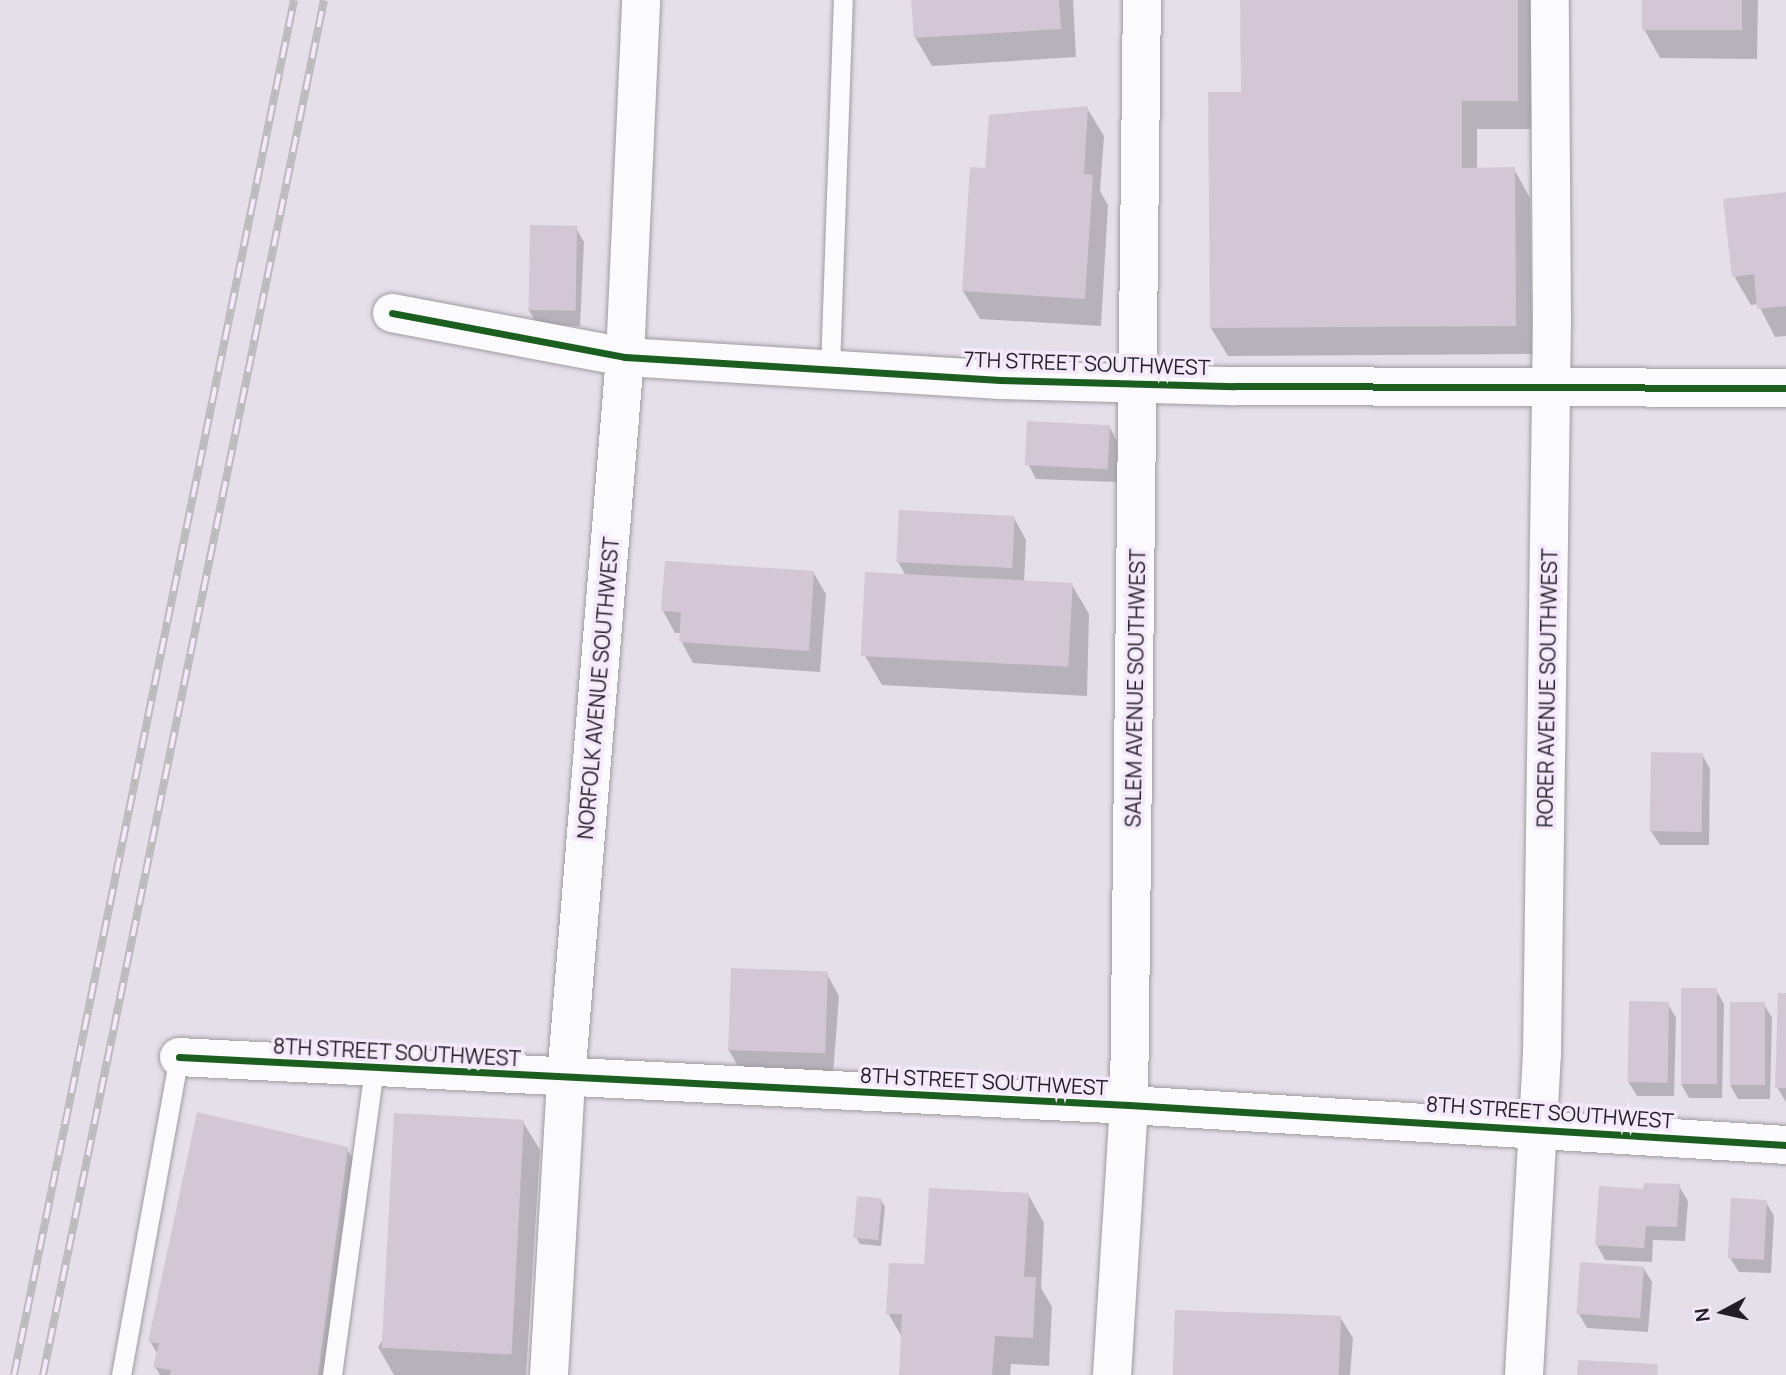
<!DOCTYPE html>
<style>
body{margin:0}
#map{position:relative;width:1786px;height:1375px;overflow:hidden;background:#e5dfe9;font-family:Manrope,sans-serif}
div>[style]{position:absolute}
.shadow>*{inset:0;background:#0003}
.building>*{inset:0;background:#d4c7d5;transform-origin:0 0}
.roads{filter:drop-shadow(0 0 2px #9f9ba2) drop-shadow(0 0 2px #9f9ba2)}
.service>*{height:19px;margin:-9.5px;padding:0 9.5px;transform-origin:9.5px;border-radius:9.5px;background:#fbfafc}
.minor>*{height:38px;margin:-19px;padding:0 19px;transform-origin:19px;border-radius:19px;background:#fbfafc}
.tertiary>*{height:38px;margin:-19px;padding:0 19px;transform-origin:19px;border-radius:19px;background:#fbfafc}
.rail>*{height:8px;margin-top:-4px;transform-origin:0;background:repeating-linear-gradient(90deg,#f4e8fb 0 16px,#bbbabc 0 32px);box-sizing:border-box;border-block:2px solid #bbbabc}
.cycleway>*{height:7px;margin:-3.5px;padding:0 3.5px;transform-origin:3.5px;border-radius:3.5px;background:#1b5e20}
span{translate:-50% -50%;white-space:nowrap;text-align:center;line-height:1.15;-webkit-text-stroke:7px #f4e8fb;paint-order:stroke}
.street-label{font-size:21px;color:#211d24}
.north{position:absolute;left:1688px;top:1277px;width:70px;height:70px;-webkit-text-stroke:5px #f4e8fb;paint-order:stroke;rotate:262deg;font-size:19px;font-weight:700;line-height:28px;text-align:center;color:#211d24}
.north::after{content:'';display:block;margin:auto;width:24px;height:32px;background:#211d24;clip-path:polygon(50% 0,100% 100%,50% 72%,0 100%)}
</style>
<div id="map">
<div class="shadow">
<div style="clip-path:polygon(913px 0,1073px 0,1076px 57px,932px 66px,915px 37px)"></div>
<div style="clip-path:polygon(1242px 0,1533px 0,1534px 129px,1477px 129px,1477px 169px,1514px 169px,1530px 198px,1532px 354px,1228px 356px,1211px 328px,1243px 93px)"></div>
<div style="clip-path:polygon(1644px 0,1758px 0,1757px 59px,1660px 58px,1644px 29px)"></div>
<div style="clip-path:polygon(1087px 108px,1104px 136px,1100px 191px,1108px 205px,1101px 326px,980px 319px,963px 291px,986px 170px)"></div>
<div style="clip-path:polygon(1786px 194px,1786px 336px,1775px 337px,1758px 304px,1751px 305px,1734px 276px)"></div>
<div style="clip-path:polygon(576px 228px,584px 242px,580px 326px,537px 324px,528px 309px)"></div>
<div style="clip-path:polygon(1109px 426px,1117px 441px,1117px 482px,1036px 479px,1028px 464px)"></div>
<div style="clip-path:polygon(1014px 518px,1026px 540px,1024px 583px,1072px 585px,1089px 614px,1087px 696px,882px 685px,865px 656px,906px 576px,898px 562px)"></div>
<div style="clip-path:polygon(813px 572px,826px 594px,820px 672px,693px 663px,681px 641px,681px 633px,675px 633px,663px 611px)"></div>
<div style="clip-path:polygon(1702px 754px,1710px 769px,1709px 845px,1660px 845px,1651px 831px)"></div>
<div style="clip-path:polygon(827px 974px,839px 996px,833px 1075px,741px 1071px,728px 1049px)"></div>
<div style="clip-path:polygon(1716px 990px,1724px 1004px,1722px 1098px,1689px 1098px,1681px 1084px)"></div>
<div style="clip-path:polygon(1786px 995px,1786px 1102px,1777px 1087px)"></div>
<div style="clip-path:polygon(1668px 1004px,1676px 1018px,1674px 1096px,1637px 1096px,1628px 1081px)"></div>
<div style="clip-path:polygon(1764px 1004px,1772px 1018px,1770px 1099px,1738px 1099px,1730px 1085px)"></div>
<div style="clip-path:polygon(523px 1122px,540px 1150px,526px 1375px,394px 1375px,378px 1347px)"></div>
<div style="clip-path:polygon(347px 1149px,364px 1178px,337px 1375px,160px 1375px,155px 1367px,158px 1355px,150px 1341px)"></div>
<div style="clip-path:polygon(1679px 1186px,1688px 1201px,1685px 1241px,1653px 1240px,1652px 1262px,1605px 1260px,1597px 1245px)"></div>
<div style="clip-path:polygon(1028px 1194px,1044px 1223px,1041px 1288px,1052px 1307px,1049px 1366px,1011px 1364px,1010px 1375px,901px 1375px,903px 1339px,888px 1313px,926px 1266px)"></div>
<div style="clip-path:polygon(881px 1200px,885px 1207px,881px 1246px,860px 1244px,856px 1237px)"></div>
<div style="clip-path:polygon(1766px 1202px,1774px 1216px,1771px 1273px,1739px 1272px,1730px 1258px)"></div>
<div style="clip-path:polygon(1643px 1267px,1652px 1282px,1648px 1332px,1587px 1328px,1579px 1314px)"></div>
<div style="clip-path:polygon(1340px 1317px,1353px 1338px,1350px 1375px,1173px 1375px)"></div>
</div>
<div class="building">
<div style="clip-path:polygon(911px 0,1059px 0,1061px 29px,914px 38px)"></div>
<div style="clip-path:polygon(1240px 0,1518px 0,1518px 101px,1462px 101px,1462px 168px,1515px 167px,1516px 326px,1210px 328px,1208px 92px,1241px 92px)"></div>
<div style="left:1642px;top:0;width:100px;height:30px"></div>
<div style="clip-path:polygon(1088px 106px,1084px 174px,1093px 175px,1085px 299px,962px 291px,970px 167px,985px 168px,989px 115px)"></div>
<div style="clip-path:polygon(1786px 192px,1786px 306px,1757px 309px,1754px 274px,1732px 277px,1723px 199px)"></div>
<div style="left:530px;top:225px;width:47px;height:85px;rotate:1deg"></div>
<div style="left:1027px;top:421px;width:83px;height:44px;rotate:3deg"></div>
<div style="left:899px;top:510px;width:116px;height:52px;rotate:3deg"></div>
<div style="clip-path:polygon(665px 561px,814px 571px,809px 651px,679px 642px,681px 612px,661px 611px)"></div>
<div style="left:865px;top:572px;width:208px;height:84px;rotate:3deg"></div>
<div style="left:1651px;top:752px;width:52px;height:79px;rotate:1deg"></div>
<div style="left:731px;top:968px;width:97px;height:82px;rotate:2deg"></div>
<div style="left:1681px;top:988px;width:36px;height:96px"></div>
<div style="clip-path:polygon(1778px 993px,1786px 993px,1786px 1088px,1775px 1088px)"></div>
<div style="left:1629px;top:1001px;width:40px;height:81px;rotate:1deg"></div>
<div style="left:1730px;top:1002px;width:35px;height:83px"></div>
<div style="clip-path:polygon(197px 1112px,348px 1147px,318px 1375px,170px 1375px,171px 1370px,153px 1367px,159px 1343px,148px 1342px)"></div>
<div style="left:394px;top:1113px;width:130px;height:235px;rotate:3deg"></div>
<div style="clip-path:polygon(1644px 1183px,1680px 1184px,1677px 1227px,1646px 1226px,1644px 1248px,1595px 1245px,1599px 1186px,1643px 1189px)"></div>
<div style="clip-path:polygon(929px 1188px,1029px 1193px,1024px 1277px,1036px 1277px,1033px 1338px,995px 1336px,992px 1375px,899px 1375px,902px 1314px,886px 1314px,889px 1263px,924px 1264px)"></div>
<div style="left:857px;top:1196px;width:25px;height:42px;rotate:5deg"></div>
<div style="left:1731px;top:1198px;width:36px;height:60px;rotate:3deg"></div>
<div style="left:1580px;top:1262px;width:64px;height:52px;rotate:4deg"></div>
<div style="left:1175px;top:1310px;width:166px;height:65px;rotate:2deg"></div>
<div style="clip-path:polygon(1578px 1360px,1658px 1364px,1657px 1375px,1577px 1375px)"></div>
</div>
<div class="roads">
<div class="service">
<div style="left:830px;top:368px;width:368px;rotate:-88deg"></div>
<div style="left:121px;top:1375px;width:323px;rotate:-79.7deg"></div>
<div style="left:332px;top:1375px;width:310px;rotate:-82.2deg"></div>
</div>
<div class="minor">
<div style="left:392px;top:313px;width:237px;rotate:10.7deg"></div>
<div style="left:625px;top:357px;width:376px;rotate:3.5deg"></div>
<div style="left:1000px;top:380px;width:235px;rotate:1.5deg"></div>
<div style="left:1235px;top:386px;width:551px;rotate:0.21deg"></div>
<div style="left:179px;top:1057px;width:951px;rotate:2.89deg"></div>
<div style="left:1129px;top:1105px;width:658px;rotate:3.48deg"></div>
<div style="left:549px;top:1375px;width:296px;rotate:-86.7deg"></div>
<div style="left:566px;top:1079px;width:724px;rotate:-85.33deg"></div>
<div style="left:625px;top:357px;width:357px;rotate:-87.4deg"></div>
<div style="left:1524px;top:1375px;width:322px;rotate:-86.8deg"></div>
<div style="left:1542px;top:1054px;width:733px;rotate:-89.22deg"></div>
<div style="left:1552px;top:321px;width:321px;rotate:-90.4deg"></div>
</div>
<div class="tertiary">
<div style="left:1112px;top:1375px;width:271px;rotate:-86.4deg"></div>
<div style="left:1129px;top:1105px;width:1105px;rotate:-89.33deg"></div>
</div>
</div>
<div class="rail">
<div style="left:14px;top:1375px;width:1403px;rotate:-78.49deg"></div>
<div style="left:43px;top:1375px;width:1403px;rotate:-78.45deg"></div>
</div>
<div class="cycleway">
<div style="left:392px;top:313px;width:237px;rotate:10.7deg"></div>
<div style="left:625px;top:357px;width:376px;rotate:3.5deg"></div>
<div style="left:1000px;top:380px;width:235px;rotate:1.5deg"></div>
<div style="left:1235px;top:386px;width:551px;rotate:0.21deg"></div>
<div style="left:179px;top:1057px;width:951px;rotate:2.89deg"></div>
<div style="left:1129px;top:1105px;width:658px;rotate:3.48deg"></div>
</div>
<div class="street-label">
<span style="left:1087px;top:363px;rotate:2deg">7TH STREET SOUTHWEST</span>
<span style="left:598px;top:688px;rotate:-85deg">NORFOLK AVENUE SOUTHWEST</span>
<span style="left:1135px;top:688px;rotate:-89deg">SALEM AVENUE SOUTHWEST</span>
<span style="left:1547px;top:688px;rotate:-89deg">RORER AVENUE SOUTHWEST</span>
<span style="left:397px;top:1052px;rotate:3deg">8TH STREET SOUTHWEST</span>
<span style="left:984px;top:1081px;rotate:3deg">8TH STREET SOUTHWEST</span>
<span style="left:1550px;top:1112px;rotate:4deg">8TH STREET SOUTHWEST</span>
</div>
<div class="north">N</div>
</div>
